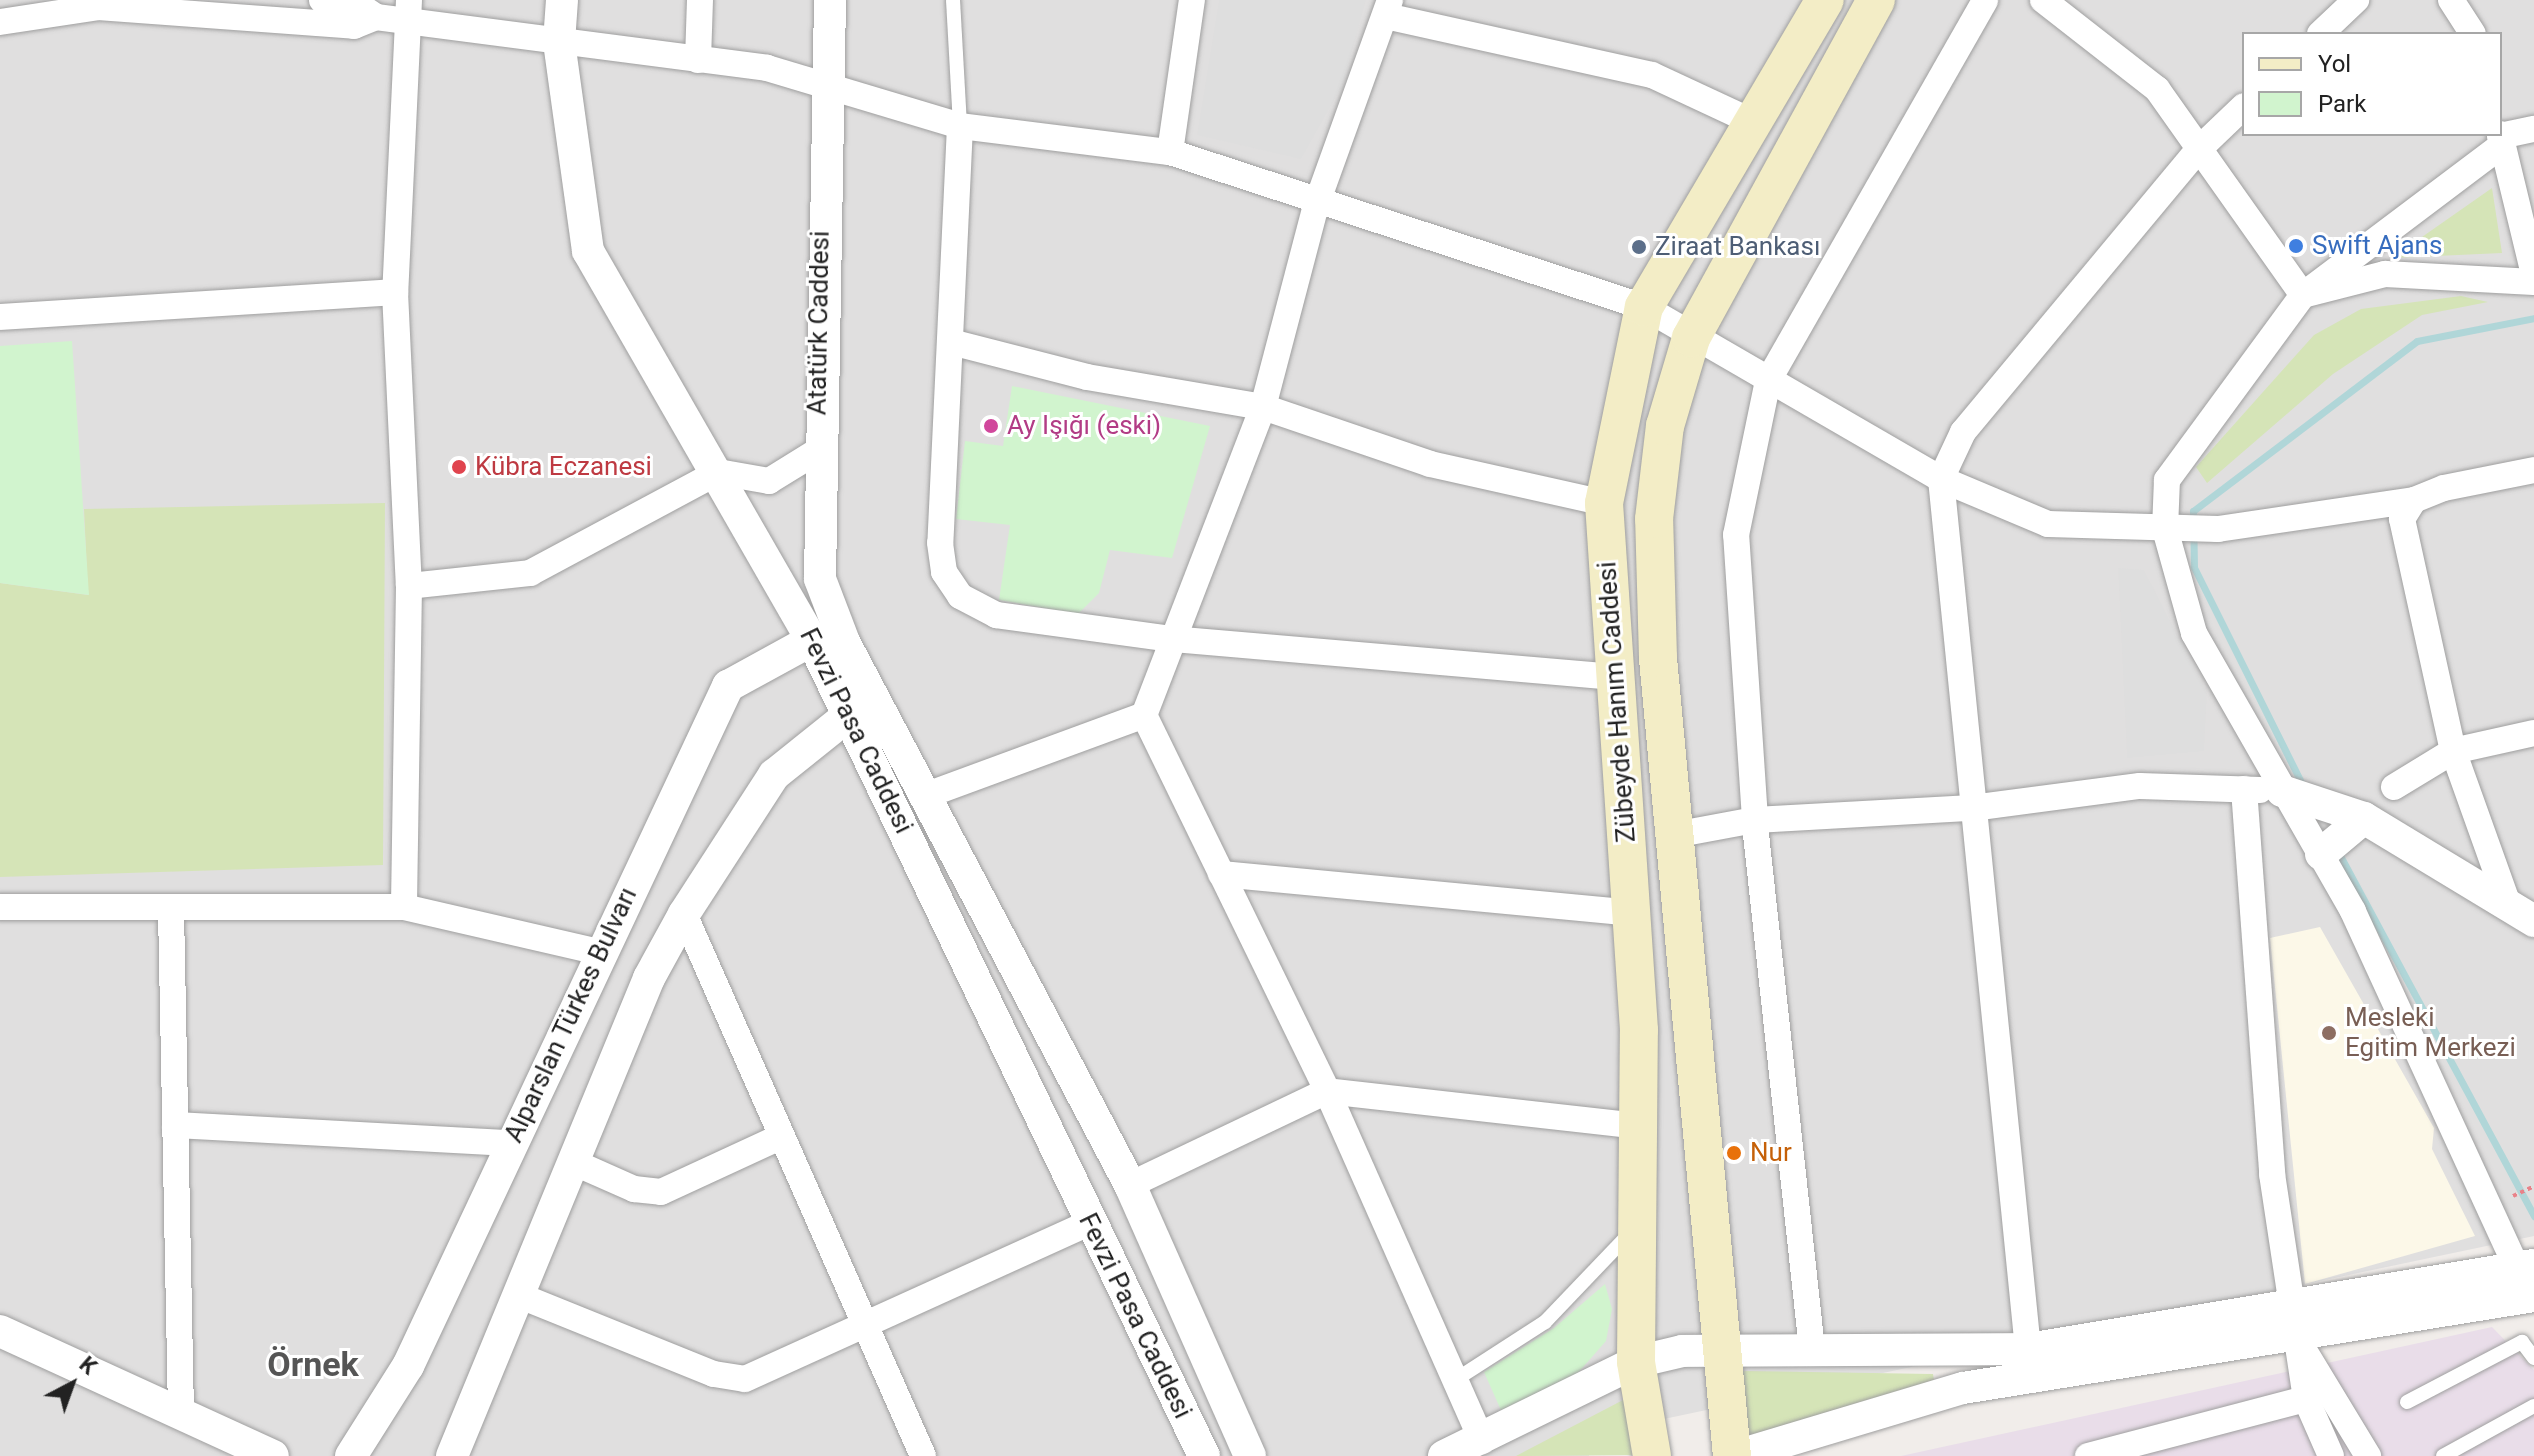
<!DOCTYPE html>
<meta charset="utf-8">
<style>
body{margin:0}
#map{position:relative;width:2534px;height:1456px;overflow:hidden;background:#f1edea;font-family:Roboto,sans-serif}
div>[style]{position:absolute}
.residential>*{inset:0;background:#e0dfdf}
.industrial>*{inset:0;background:#e9dde9}
.education>*{inset:0;background:#fcf8e8}
.grass>*{inset:0;background:#d5e4b7}
.park>*{inset:0;background:#d1f4ce}
.parking>*{inset:0;background:#dedede}
.stream>*{height:7px;margin:-3.5px;padding:0 3.5px;transform-origin:3.5px;border-radius:3.5px;background:#b0d6d8}
.path>*{height:4px;margin-top:-2px;transform-origin:0;background:repeating-linear-gradient(90deg,#e98289 0 4px,transparent 0 8px)}
.roads{filter:drop-shadow(0 0 2px #9f9f9f) drop-shadow(0 0 2px #9f9f9f)}
.service>*{height:14px;margin:-7px;padding:0 7px;transform-origin:7px;border-radius:7px;background:#fff}
.minor>*{height:26px;margin:-13px;padding:0 13px;transform-origin:13px;border-radius:13px;background:#fff}
.tertiary>*{height:32px;margin:-16px;padding:0 16px;transform-origin:16px;border-radius:16px;background:#fff}
.secondary>*{height:38px;margin:-19px;padding:0 19px;transform-origin:19px;border-radius:19px;background:#f3edc6}
.dots>*{width:22px;height:22px;translate:-50% -50%;box-sizing:border-box;border:4px solid #fff;border-radius:50%}
span{translate:-50% -50%;white-space:nowrap;text-align:center;line-height:1.15;-webkit-text-stroke:6px #fff;paint-order:stroke}
.shop-label{font-size:26px;color:#366cbe}
.left{translate:0 -50%;text-align:left}
.service-label{font-size:26px;color:#4e5e75}
.street-label{font-size:26px;color:#222}
.hotel-label{font-size:26px;color:#b23c85}
.health-label{font-size:26px;color:#be3a42}
.education-label{font-size:26px;color:#785e54}
.food-label{font-size:26px;color:#c56008}
.district-label{font-size:34px;color:#555;font-weight:700}
.legend{position:absolute;left:2242px;top:32px;width:260px;height:104px;box-sizing:border-box;background:#fff;border:2px solid #a7a7a7;margin:0;padding:10px 14px;list-style:none;font-size:24px;color:#222}
.legend li{display:flex;align-items:center;gap:16px;height:40px}
.legend b{width:40px;border:2px solid #a7a7a7}
.north{position:absolute;left:32px;top:1344px;width:80px;height:80px;-webkit-text-stroke:6px #fff;paint-order:stroke;rotate:41deg;font-size:22px;font-weight:700;line-height:32px;text-align:center;color:#222}
.north::after{content:'';display:block;margin:auto;width:28px;height:36px;background:#222;clip-path:polygon(50% 0,100% 100%,50% 72%,0 100%)}
</style>
<div id="map">
<div class="residential">
<div style="clip-path:polygon(evenodd,0 0,2534px 0,2534px 1236px,1588px 1435px,1589px 1456px,0 1456px,0 0,2244px 34px,2500px 34px,2500px 134px,2244px 134px,2244px 34px)"></div>
</div>
<div class="industrial">
<div style="clip-path:polygon(2492px 1327px,2534px 1370px,2534px 1456px,1901px 1456px)"></div>
</div>
<div class="education">
<div style="clip-path:polygon(2320px 927px,2434px 1128px,2432px 1149px,2475px 1236px,2305px 1284px,2270px 938px)"></div>
</div>
<div class="grass">
<div style="clip-path:polygon(2492px 188px,2502px 253px,2392px 258px)"></div>
<div style="clip-path:polygon(2461px 296px,2488px 302px,2422px 315px,2333px 374px,2207px 483px,2196px 467px,2314px 335px,2361px 309px)"></div>
<div style="clip-path:polygon(385px 503px,383px 865px,0 877px,0 583px,88px 595px,84px 509px)"></div>
<div style="clip-path:polygon(1740px 1371px,1933px 1374px,1935px 1388px,1743px 1440px)"></div>
<div style="clip-path:polygon(1625px 1399px,1632px 1455px,1516px 1456px)"></div>
</div>
<div class="park">
<div style="clip-path:polygon(72px 341px,89px 595px,0 583px,0 346px)"></div>
<div style="clip-path:polygon(1012px 386px,1210px 426px,1172px 558px,1110px 550px,1099px 593px,1078px 614px,999px 600px,1010px 525px,956px 519px,965px 441px,1003px 446px)"></div>
<div style="clip-path:polygon(1605px 1284px,1612px 1309px,1606px 1341px,1570px 1382px,1504px 1417px,1484px 1372px,1554px 1328px)"></div>
</div>
<div class="parking">
<div style="clip-path:polygon(1219px 0,1366px 0,1343px 84px,1301px 159px,1197px 135px)"></div>
<div style="clip-path:polygon(2118px 568px,2144px 570px,2207px 693px,2204px 751px,2127px 758px)"></div>
</div>
<div class="stream">
<div style="left:2303px;top:786px;width:245px;rotate:-116.5deg"></div>
<div style="left:2194px;top:567px;width:56px;rotate:-91deg"></div>
<div style="left:2193px;top:511px;width:281px;rotate:-37.2deg"></div>
<div style="left:2417px;top:341px;width:119px;rotate:-11.1deg"></div>
<div style="left:2337px;top:850px;width:416px;rotate:61.7deg"></div>
</div>
<div class="path">
<div style="left:2513px;top:1196px;width:23px;rotate:-25deg"></div>
</div>
<div class="roads">
<div class="service">
<div style="left:953px;top:0;width:126px;rotate:86.8deg"></div>
<div style="left:1455px;top:1380px;width:107px;rotate:-32.8deg"></div>
<div style="left:1545px;top:1322px;width:122px;rotate:-46.3deg"></div>
<div style="left:2407px;top:1402px;width:130px;rotate:-27.6deg"></div>
<div style="left:2522px;top:1342px;width:20px;rotate:53deg"></div>
<div style="left:2443px;top:1456px;width:104px;rotate:-28.8deg"></div>
</div>
<div class="minor">
<div style="left:322px;top:0;width:35px;rotate:7deg"></div>
<div style="left:357px;top:4px;width:23px;rotate:34deg"></div>
<div style="left:376px;top:17px;width:394px;rotate:7.4deg"></div>
<div style="left:767px;top:68px;width:202px;rotate:16.7deg"></div>
<div style="left:960px;top:126px;width:212px;rotate:7.1deg"></div>
<div style="left:1170px;top:152px;width:499px;rotate:18.1deg"></div>
<div style="left:1644px;top:307px;width:343px;rotate:30.1deg"></div>
<div style="left:1941px;top:479px;width:116px;rotate:22.8deg"></div>
<div style="left:2048px;top:524px;width:170px;rotate:1.7deg"></div>
<div style="left:2218px;top:529px;width:198px;rotate:-8.4deg"></div>
<div style="left:409px;top:0;width:292px;rotate:92.7deg"></div>
<div style="left:395px;top:292px;width:294px;rotate:87.3deg"></div>
<div style="left:409px;top:586px;width:321px;rotate:90.9deg"></div>
<div style="left:404px;top:907px;width:200px;rotate:13deg"></div>
<div style="left:1390px;top:0;width:218px;rotate:109.8deg"></div>
<div style="left:1316px;top:205px;width:209px;rotate:104.7deg"></div>
<div style="left:1263px;top:407px;width:330px;rotate:111.1deg"></div>
<div style="left:1144px;top:715px;width:418px;rotate:64deg"></div>
<div style="left:1327px;top:1091px;width:383px;rotate:66.1deg"></div>
<div style="left:2043px;top:0;width:145px;rotate:38deg"></div>
<div style="left:2157px;top:89px;width:252px;rotate:54.7deg"></div>
<div style="left:2303px;top:295px;width:249px;rotate:-37deg"></div>
<div style="left:2451px;top:0;width:40px;rotate:57.1deg"></div>
<div style="left:1386px;top:16px;width:272px;rotate:12.5deg"></div>
<div style="left:1652px;top:75px;width:111px;rotate:25deg"></div>
<div style="left:0;top:22px;width:99px;rotate:-8.7deg"></div>
<div style="left:98px;top:7px;width:257px;rotate:4.2deg"></div>
<div style="left:354px;top:26px;width:24px;rotate:-22deg"></div>
<div style="left:2320px;top:34px;width:50px;rotate:-43.4deg"></div>
<div style="left:698px;top:60px;width:60px;rotate:-88.1deg"></div>
<div style="left:960px;top:126px;width:417px;rotate:92.7deg"></div>
<div style="left:940px;top:543px;width:29px;rotate:82deg"></div>
<div style="left:944px;top:572px;width:29px;rotate:56deg"></div>
<div style="left:960px;top:596px;width:41px;rotate:27.8deg"></div>
<div style="left:996px;top:615px;width:178px;rotate:7.8deg"></div>
<div style="left:1172px;top:639px;width:446px;rotate:4.9deg"></div>
<div style="left:2500px;top:134px;width:145px;rotate:76.4deg"></div>
<div style="left:2500px;top:136px;width:35px;rotate:-12deg"></div>
<div style="left:1170px;top:152px;width:154px;rotate:-81.8deg"></div>
<div style="left:0;top:317px;width:396px;rotate:-3.6deg"></div>
<div style="left:955px;top:343px;width:136px;rotate:14.4deg"></div>
<div style="left:1087px;top:377px;width:179px;rotate:9.7deg"></div>
<div style="left:1263px;top:407px;width:176px;rotate:18.8deg"></div>
<div style="left:1430px;top:464px;width:178px;rotate:12.6deg"></div>
<div style="left:409px;top:586px;width:122px;rotate:-6.1deg"></div>
<div style="left:530px;top:573px;width:213px;rotate:-28.2deg"></div>
<div style="left:718px;top:472px;width:52px;rotate:10deg"></div>
<div style="left:769px;top:481px;width:55px;rotate:-31.7deg"></div>
<div style="left:2394px;top:787px;width:69px;rotate:-31.4deg"></div>
<div style="left:2453px;top:751px;width:83px;rotate:-12.5deg"></div>
<div style="left:2244px;top:789px;width:386px;rotate:85.8deg"></div>
<div style="left:2272px;top:1174px;width:228px;rotate:81.4deg"></div>
<div style="left:2306px;top:1399px;width:62px;rotate:66.3deg"></div>
<div style="left:927px;top:795px;width:231px;rotate:-20.2deg"></div>
<div style="left:1674px;top:835px;width:82px;rotate:-10.5deg"></div>
<div style="left:1755px;top:820px;width:217px;rotate:-3.2deg"></div>
<div style="left:1972px;top:808px;width:169px;rotate:-7.5deg"></div>
<div style="left:2140px;top:786px;width:120px;rotate:1.9deg"></div>
<div style="left:1221px;top:874px;width:412px;rotate:5.4deg"></div>
<div style="left:0;top:907px;width:404px"></div>
<div style="left:2509px;top:907px;width:166px;rotate:-109.7deg"></div>
<div style="left:2453px;top:751px;width:238px;rotate:-102.4deg"></div>
<div style="left:2402px;top:519px;width:22px;rotate:-58deg"></div>
<div style="left:2414px;top:500px;width:32px;rotate:-22deg"></div>
<div style="left:2444px;top:488px;width:92px;rotate:-11.3deg"></div>
<div style="left:171px;top:910px;width:504px;rotate:88.86deg"></div>
<div style="left:684px;top:914px;width:592px;rotate:66.2deg"></div>
<div style="left:175px;top:1125px;width:336px;rotate:3.1deg"></div>
<div style="left:573px;top:1162px;width:67px;rotate:23.9deg"></div>
<div style="left:634px;top:1189px;width:27px;rotate:6deg"></div>
<div style="left:661px;top:1192px;width:133px;rotate:-24.8deg"></div>
<div style="left:1130px;top:1185px;width:218px;rotate:-25.5deg"></div>
<div style="left:1327px;top:1091px;width:313px;rotate:6.4deg"></div>
<div style="left:2517px;top:1268px;width:393px;rotate:-114.7deg"></div>
<div style="left:2353px;top:911px;width:320px;rotate:-119.8deg"></div>
<div style="left:2194px;top:633px;width:108px;rotate:-105.6deg"></div>
<div style="left:2165px;top:529px;width:49px;rotate:-87.7deg"></div>
<div style="left:2167px;top:480px;width:230px;rotate:-53.7deg"></div>
<div style="left:2303px;top:295px;width:85px;rotate:-14.4deg"></div>
<div style="left:2385px;top:274px;width:149px;rotate:3.1deg"></div>
<div style="left:518px;top:1295px;width:211px;rotate:22deg"></div>
<div style="left:714px;top:1374px;width:31px;rotate:9deg"></div>
<div style="left:745px;top:1379px;width:378px;rotate:-24.4deg"></div>
<div style="left:1812px;top:1349px;width:518px;rotate:-96.21deg"></div>
<div style="left:1756px;top:834px;width:300px;rotate:-93.8deg"></div>
<div style="left:1736px;top:535px;width:157px;rotate:-78.3deg"></div>
<div style="left:1768px;top:381px;width:438px;rotate:-60.3deg"></div>
<div style="left:2028px;top:1349px;width:874px;rotate:-95.71deg"></div>
<div style="left:1941px;top:479px;width:52px;rotate:-64.9deg"></div>
<div style="left:1963px;top:432px;width:368px;rotate:-50.2deg"></div>
<div style="left:2199px;top:149px;width:62px;rotate:-43.7deg"></div>
<div style="left:2305px;top:1352px;width:122px;rotate:58.8deg"></div>
<div style="left:2088px;top:1456px;width:225px;rotate:-14.7deg"></div>
</div>
<div class="tertiary">
<div style="left:562px;top:0;width:42px;rotate:94.1deg"></div>
<div style="left:559px;top:42px;width:211px;rotate:82.1deg"></div>
<div style="left:588px;top:251px;width:449px;rotate:60.1deg"></div>
<div style="left:812px;top:640px;width:905px;rotate:64.34deg"></div>
<div style="left:830px;top:0;width:579px;rotate:90.99deg"></div>
<div style="left:820px;top:579px;width:67px;rotate:69.1deg"></div>
<div style="left:844px;top:642px;width:614px;rotate:62.22deg"></div>
<div style="left:1130px;top:1185px;width:296px;rotate:66.1deg"></div>
<div style="left:2282px;top:791px;width:86px;rotate:18.2deg"></div>
<div style="left:2321px;top:854px;width:56px;rotate:-39.9deg"></div>
<div style="left:2364px;top:818px;width:199px;rotate:31.2deg"></div>
<div style="left:0;top:1331px;width:300px;rotate:24.6deg"></div>
<div style="left:351px;top:1456px;width:107px;rotate:-57.7deg"></div>
<div style="left:408px;top:1366px;width:752px;rotate:-64.8deg"></div>
<div style="left:728px;top:686px;width:96px;rotate:-28.7deg"></div>
<div style="left:812px;top:640px;width:21px;rotate:3deg"></div>
<div style="left:452px;top:1456px;width:517px;rotate:-67.6deg"></div>
<div style="left:649px;top:978px;width:73px;rotate:-61.3deg"></div>
<div style="left:684px;top:914px;width:166px;rotate:-57.1deg"></div>
<div style="left:774px;top:775px;width:117px;rotate:-38.7deg"></div>
<div style="left:1444px;top:1456px;width:214px;rotate:-26.1deg"></div>
<div style="left:1636px;top:1362px;width:47px;rotate:-13.4deg"></div>
<div style="left:1682px;top:1351px;width:346px;rotate:-0.3deg"></div>
<div style="left:2028px;top:1349px;width:513px;rotate:-9.43deg"></div>
<div style="left:1736px;top:1456px;width:237px;rotate:-16.7deg"></div>
<div style="left:1963px;top:1388px;width:578px;rotate:-9.15deg"></div>
</div>
<div class="secondary">
<div style="left:1652px;top:1456px;width:95px;rotate:-99.7deg"></div>
<div style="left:1636px;top:1362px;width:332px;rotate:-89.5deg"></div>
<div style="left:1639px;top:1030px;width:528px;rotate:-93.8deg"></div>
<div style="left:1604px;top:503px;width:200px;rotate:-78.5deg"></div>
<div style="left:1644px;top:307px;width:356px;rotate:-59.5deg"></div>
<div style="left:1732px;top:1456px;width:801px;rotate:-95.3deg"></div>
<div style="left:1658px;top:658px;width:139px;rotate:-91.6deg"></div>
<div style="left:1654px;top:519px;width:94px;rotate:-83.3deg"></div>
<div style="left:1665px;top:426px;width:92px;rotate:-73.5deg"></div>
<div style="left:1691px;top:338px;width:385px;rotate:-61.3deg"></div>
</div>
</div>
<div class="dots">
<div style="left:2296px;top:246px;background:#3f7fe0"></div>
<div style="left:1639px;top:247px;background:#5c6f8a"></div>
<div style="left:991px;top:426px;background:#d1479c"></div>
<div style="left:459px;top:467px;background:#e0444e"></div>
<div style="left:2329px;top:1033px;background:#8d6e63"></div>
<div style="left:1734px;top:1153px;background:#e8710a"></div>
</div>
<div class="shop-label">
<span class="left" style="left:2312px;top:246px">Swift Ajans</span>
</div>
<div class="service-label">
<span class="left" style="left:1655px;top:247px">Ziraat Bankası</span>
</div>
<div class="street-label">
<span style="left:819px;top:323px;rotate:-89deg">Atatürk Caddesi</span>
<span style="left:1617px;top:702px;rotate:-94deg">Zübeyde Hanım Caddesi</span>
<span style="left:856px;top:731px;rotate:64deg">Fevzi Pasa Caddesi</span>
<span style="left:571px;top:1015px;rotate:-65deg">Alparslan Türkes Bulvarı</span>
<span style="left:1135px;top:1316px;rotate:64deg">Fevzi Pasa Caddesi</span>
</div>
<div class="hotel-label">
<span class="left" style="left:1007px;top:426px">Ay Işığı (eski)</span>
</div>
<div class="health-label">
<span class="left" style="left:475px;top:467px">Kübra Eczanesi</span>
</div>
<div class="education-label">
<span class="left" style="left:2345px;top:1033px">Mesleki<br>Egitim Merkezi</span>
</div>
<div class="food-label">
<span class="left" style="left:1750px;top:1153px">Nur</span>
</div>
<div class="district-label">
<span style="left:313px;top:1365px">Örnek</span>
</div>
<ul class="legend">
<li><b style="height:10px;background:#f3edc6"></b>Yol</li>
<li><b style="height:22px;background:#d1f4ce"></b>Park</li>
</ul>
<div class="north">K</div>
</div>
